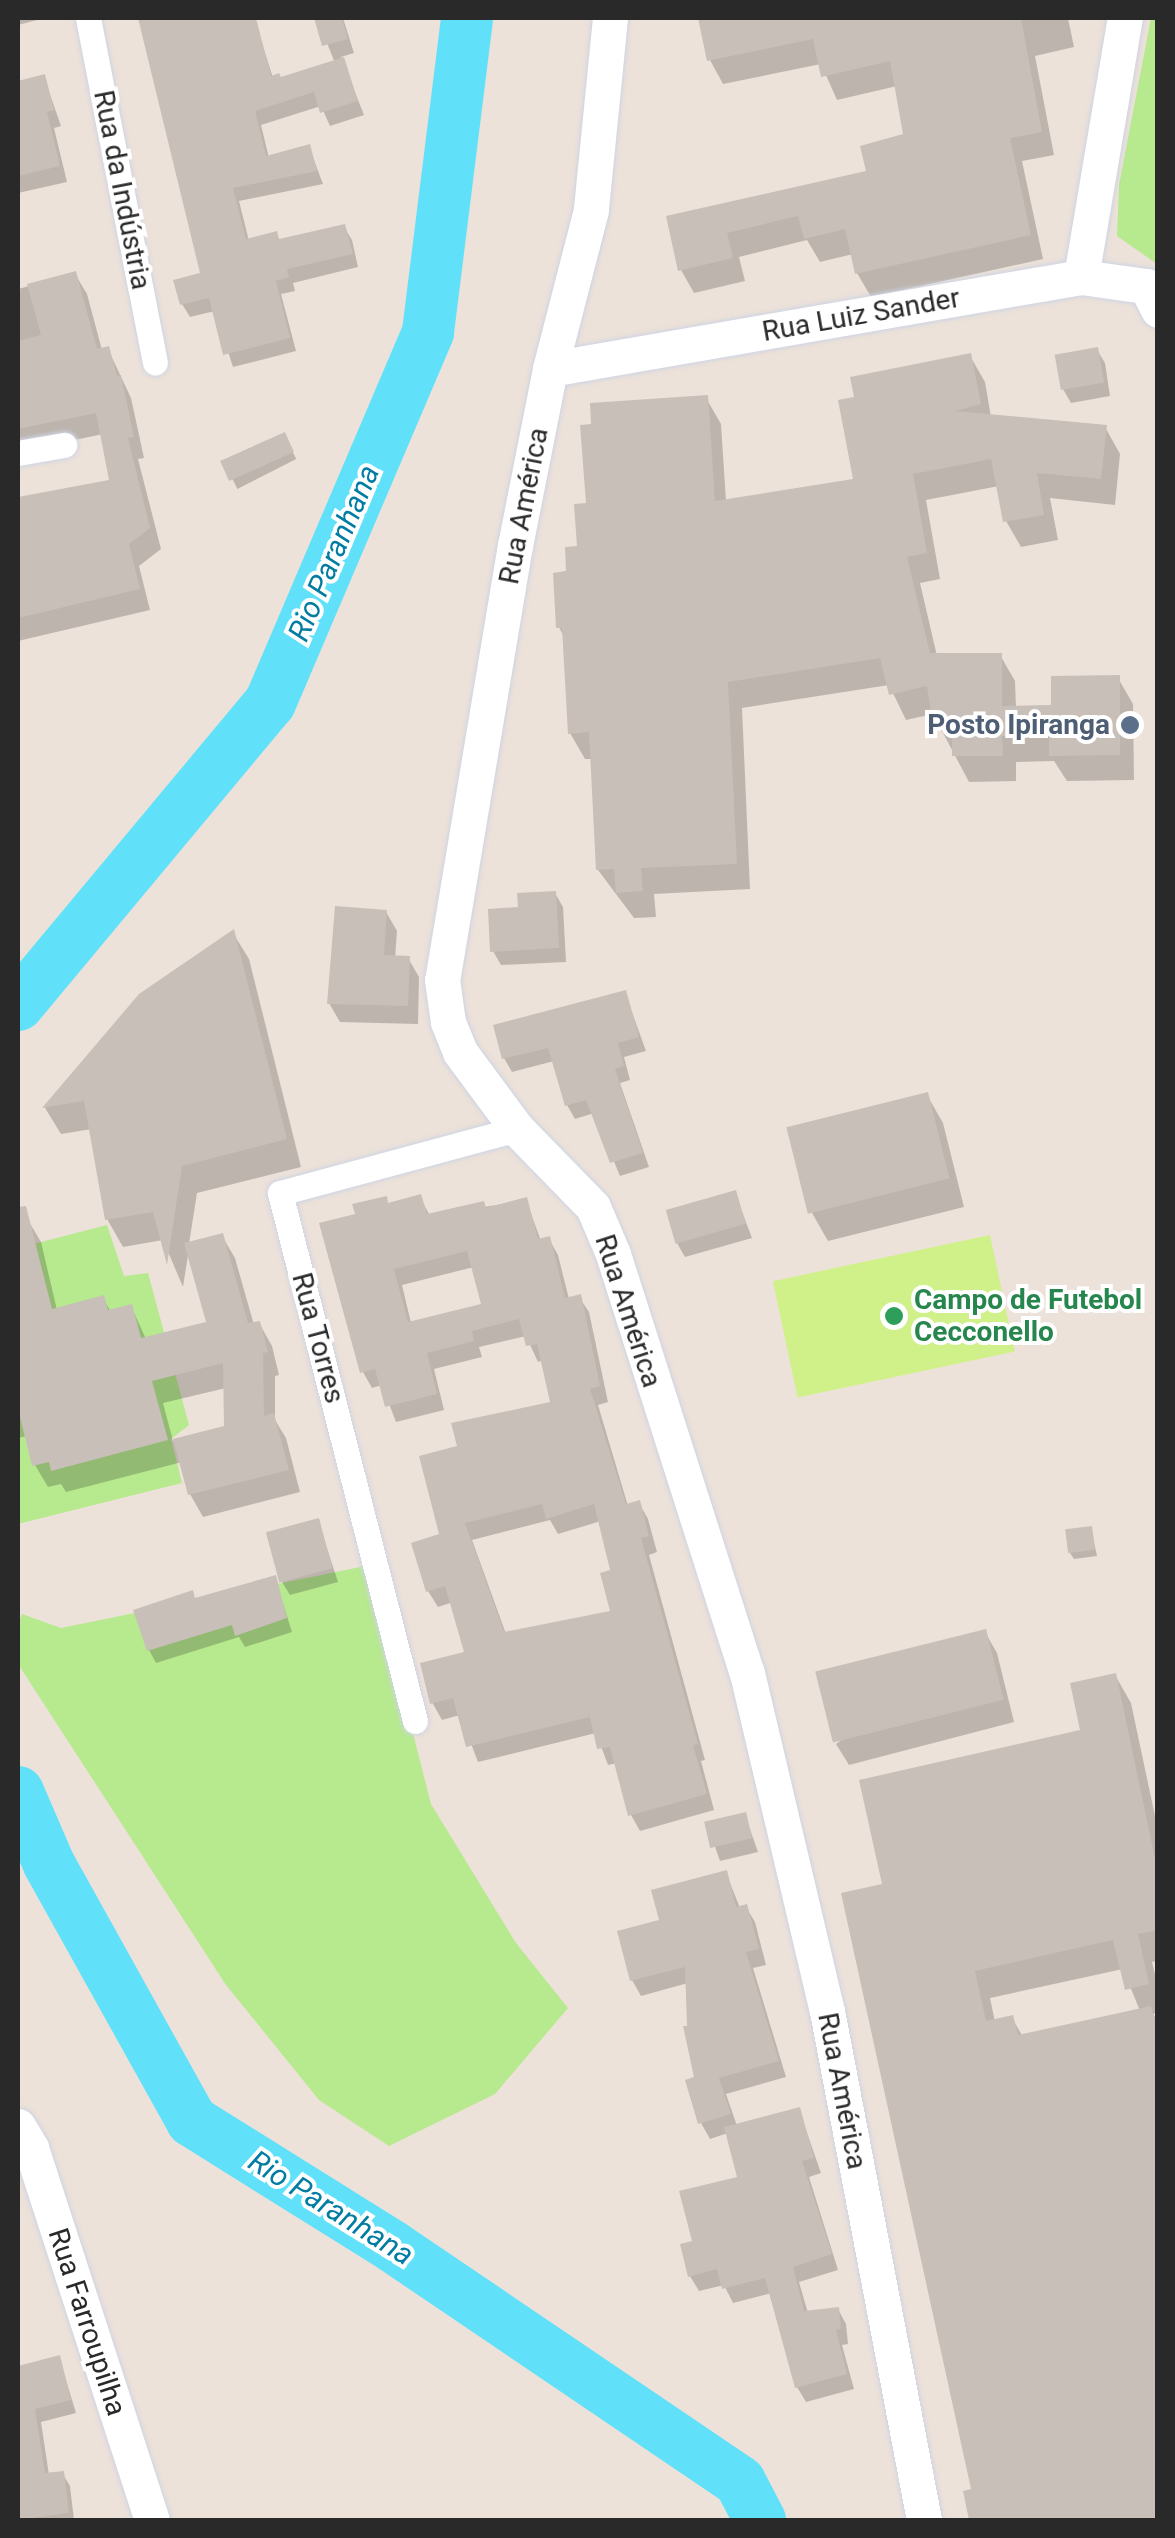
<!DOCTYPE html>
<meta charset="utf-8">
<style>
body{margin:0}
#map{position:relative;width:1175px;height:2538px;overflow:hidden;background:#ede2d9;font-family:Roboto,sans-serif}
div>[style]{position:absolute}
.green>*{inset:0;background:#b7e98f}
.pitch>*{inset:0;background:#d0f18a;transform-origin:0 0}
.shadow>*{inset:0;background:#0003;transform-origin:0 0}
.river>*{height:52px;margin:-26px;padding:0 26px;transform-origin:26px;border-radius:26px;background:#61e1f9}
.building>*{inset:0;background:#c8bfb9;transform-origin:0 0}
.roads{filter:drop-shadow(0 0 2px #ced4e3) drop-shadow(0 0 2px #ced4e3)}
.street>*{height:25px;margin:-12.5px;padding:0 12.5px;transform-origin:12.5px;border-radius:12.5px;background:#fff}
.secondary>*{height:35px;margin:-17.5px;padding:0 17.5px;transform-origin:17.5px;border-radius:17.5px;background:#fff}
.dots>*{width:28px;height:28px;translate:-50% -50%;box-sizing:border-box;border:5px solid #fff;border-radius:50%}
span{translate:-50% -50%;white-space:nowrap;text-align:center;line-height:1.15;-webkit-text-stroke:8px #fff;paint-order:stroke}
.street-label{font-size:28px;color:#292929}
.service-label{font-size:28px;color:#4e5e75;font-weight:700}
.right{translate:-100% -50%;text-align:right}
.leisure-label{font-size:28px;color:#27864d;font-weight:700}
.left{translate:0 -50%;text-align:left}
.water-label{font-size:30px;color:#017da4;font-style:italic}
.frame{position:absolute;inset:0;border:20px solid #292929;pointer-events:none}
</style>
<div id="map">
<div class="green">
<div style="clip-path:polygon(1151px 18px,1158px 18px,1157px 264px,1117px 236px,1119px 185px)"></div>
<div style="clip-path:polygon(107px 1225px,124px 1276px,148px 1273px,189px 1425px,171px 1439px,182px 1483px,18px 1524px,18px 1248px)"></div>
<div style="clip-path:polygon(370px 1565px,431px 1804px,516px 1943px,568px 2008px,495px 2094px,389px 2146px,319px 2100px,226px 1985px,18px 1664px,18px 1624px,22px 1614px,61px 1628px)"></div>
</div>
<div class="pitch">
<div style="left:990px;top:1235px;width:119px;height:222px;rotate:78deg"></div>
</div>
<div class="shadow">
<div style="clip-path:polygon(18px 18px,40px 18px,41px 19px,18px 25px)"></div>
<div style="clip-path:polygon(141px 18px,254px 18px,273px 78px,280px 80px,335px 63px,317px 18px,343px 18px,354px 53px,341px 57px,364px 115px,330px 126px,321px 106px,261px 125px,269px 158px,309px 147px,323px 184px,239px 201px,249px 241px,276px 234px,280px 241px,344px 227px,352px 240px,358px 267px,293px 283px,295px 291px,281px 294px,296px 351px,233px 367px,215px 311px,190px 317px,182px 304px,203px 275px)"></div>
<div style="clip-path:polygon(701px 18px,1068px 18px,1074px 47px,1035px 56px,1054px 155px,1022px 161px,1043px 259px,871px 297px,857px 273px,853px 254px,820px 262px,807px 240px,739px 257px,745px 281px,694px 293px,681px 270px,669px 218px,869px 173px,906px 136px,897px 86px,837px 100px,821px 64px,723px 84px,710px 60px)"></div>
<div style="clip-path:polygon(44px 77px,61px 126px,54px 128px,67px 182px,18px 193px,18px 84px)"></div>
<div style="clip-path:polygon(75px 274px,87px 294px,102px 350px,108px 349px,131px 398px,144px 458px,138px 459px,161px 549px,139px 566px,150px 610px,18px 641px,18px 500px,112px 482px,103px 434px,18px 452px,18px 289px)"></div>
<div style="clip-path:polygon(1097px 350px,1105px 363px,1110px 396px,1071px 403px,1063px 389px)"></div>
<div style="clip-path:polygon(970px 356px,985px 382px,991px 417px,1105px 427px,1120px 454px,1115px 505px,1050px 498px,1058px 540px,1021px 547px,1006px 521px,999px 486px,926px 500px,940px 579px,920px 583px,937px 656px,1000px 655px,1015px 681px,1016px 708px,1054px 707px,1118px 678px,1133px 704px,1134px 780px,1067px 781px,1054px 761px,1016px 762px,1016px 781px,969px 782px,933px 714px,906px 720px,889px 685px,742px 708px,750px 889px,654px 894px,656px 917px,634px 918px,598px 870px,593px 759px,585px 759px,570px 733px,565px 639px,559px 627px,588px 505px,706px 398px,721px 424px,726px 501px,856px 481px)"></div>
<div style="left:284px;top:435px;width:27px;height:66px;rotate:63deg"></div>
<div style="clip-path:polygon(555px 893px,563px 907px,566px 962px,501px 965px,493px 951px,520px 909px)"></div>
<div style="clip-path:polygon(386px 912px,397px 931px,395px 958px,408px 958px,419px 977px,418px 1024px,340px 1022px,329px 1003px)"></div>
<div style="clip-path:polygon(evenodd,233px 933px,249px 959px,301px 1167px,197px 1193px,189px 1244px,222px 1236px,235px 1258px,254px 1325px,259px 1323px,272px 1346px,279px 1375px,275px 1376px,275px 1420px,286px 1438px,300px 1492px,203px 1517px,190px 1494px,182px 1462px,66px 1492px,61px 1484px,48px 1487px,35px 1465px,27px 1436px,18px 1438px,18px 1222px,28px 1220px,41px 1242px,57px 1310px,103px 1298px,111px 1312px,131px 1306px,146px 1339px,209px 1324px,189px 1249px,183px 1287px,163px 1240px,123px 1247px,107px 1219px,92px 1129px,61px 1134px,45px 1108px,141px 996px,233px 933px,226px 1388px,227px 1428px,173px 1441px,163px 1403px,226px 1388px)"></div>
<div style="clip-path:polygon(625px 993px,646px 1051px,624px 1057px,630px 1080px,620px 1083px,649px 1167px,620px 1176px,594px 1113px,575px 1119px,567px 1105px,554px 1061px,512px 1072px,504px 1058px)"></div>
<div style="clip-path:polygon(927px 1095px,943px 1123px,964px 1207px,828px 1241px,812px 1213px)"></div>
<div style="clip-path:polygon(735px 1193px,752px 1238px,685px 1257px,677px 1243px)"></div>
<div style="clip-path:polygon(evenodd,420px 1197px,430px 1216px,526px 1200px,541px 1241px,549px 1239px,558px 1255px,569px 1299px,579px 1297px,589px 1312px,608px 1402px,598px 1405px,628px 1506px,639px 1503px,648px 1519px,657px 1552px,649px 1555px,705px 1760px,701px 1761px,714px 1810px,640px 1831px,631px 1815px,617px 1763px,608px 1765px,596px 1733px,478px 1762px,460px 1715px,442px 1720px,433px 1704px,423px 1665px,467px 1653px,453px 1602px,438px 1607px,428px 1591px,460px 1448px,553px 1404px,543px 1360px,538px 1362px,526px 1336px,479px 1347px,482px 1357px,434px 1369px,444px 1410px,396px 1422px,382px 1385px,372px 1388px,363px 1372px,389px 1205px,420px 1197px,474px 1267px,484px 1306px,411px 1323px,402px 1285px,474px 1267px,420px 1197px,550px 1520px,558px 1534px,601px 1521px,613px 1572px,613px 1613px,506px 1634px,472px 1540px,550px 1520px)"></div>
<div style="clip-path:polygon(318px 1521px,338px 1582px,290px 1595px,282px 1582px)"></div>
<div style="clip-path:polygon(1091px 1528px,1097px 1556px,1074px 1559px,1070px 1553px)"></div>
<div style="clip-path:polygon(275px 1578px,292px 1632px,245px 1647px,239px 1637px,156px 1663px,149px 1650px,196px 1601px)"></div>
<div style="clip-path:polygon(985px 1632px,997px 1653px,1014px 1722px,849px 1765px,836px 1744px)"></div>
<div style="clip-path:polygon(evenodd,1115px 1675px,1131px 1703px,1158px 1830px,1158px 1961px,1152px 1962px,1158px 1987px,1158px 2013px,1153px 2014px,1158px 2022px,1158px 2520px,972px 2520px,966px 2493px,974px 2491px,885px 1886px,1083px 1732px,1115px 1675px,1123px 1969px,1140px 2011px,1023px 2037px,1012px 2018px,995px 2022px,990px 1998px,1123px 1969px)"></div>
<div style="clip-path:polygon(745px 1815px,758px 1852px,720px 1861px,707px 1824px)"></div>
<div style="clip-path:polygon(726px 1873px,740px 1908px,746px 1907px,755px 1922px,766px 1965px,753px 1968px,786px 2077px,726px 2094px,737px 2126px,799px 2110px,821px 2173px,809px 2177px,838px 2270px,799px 2282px,808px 2313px,838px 2309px,846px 2324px,848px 2344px,842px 2345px,854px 2389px,806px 2402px,797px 2387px,772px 2293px,733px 2303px,724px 2285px,699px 2291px,690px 2276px,695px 2243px,740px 2179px,728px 2133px,710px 2139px,701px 2123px,688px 1983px,641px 1996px,632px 1980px,662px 1922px)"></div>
<div style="clip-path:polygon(59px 2357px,76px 2413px,41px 2422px,49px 2475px,62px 2473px,70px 2486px,74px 2520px,18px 2520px,18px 2368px)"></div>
</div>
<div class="river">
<div style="left:18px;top:1005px;width:393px;rotate:-50.2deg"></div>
<div style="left:270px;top:703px;width:403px;rotate:-66.9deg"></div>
<div style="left:428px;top:332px;width:316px;rotate:-82.9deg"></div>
<div style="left:18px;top:1792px;width:78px;rotate:66.7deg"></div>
<div style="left:49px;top:1864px;width:294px;rotate:60.9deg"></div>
<div style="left:192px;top:2121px;width:236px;rotate:32deg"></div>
<div style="left:392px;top:2246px;width:420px;rotate:34.1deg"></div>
<div style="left:740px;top:2482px;width:43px;rotate:62.2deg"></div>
</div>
<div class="building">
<div style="clip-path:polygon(138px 18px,256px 18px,271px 76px,279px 73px,281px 77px,344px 57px,358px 101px,320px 113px,314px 92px,255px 111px,266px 156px,310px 144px,317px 171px,233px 188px,246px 239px,277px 231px,279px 239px,345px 224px,353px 254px,287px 269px,289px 277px,276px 281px,290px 338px,223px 355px,209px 298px,180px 305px,173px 280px,200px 273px)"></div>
<div style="clip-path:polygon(314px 18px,342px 18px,348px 39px,322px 46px)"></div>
<div style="clip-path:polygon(698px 18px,1021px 18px,1042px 132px,1010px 138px,1031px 235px,855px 274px,845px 229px,804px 239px,798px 216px,727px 233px,733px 258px,678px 271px,666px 216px,866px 171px,860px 146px,903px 134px,890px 61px,821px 77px,813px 39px,707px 61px)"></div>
<div style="clip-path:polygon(45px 74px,54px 110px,47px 112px,60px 166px,18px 176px,18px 81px)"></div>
<div style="clip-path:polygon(76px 271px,97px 349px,109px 346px,117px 376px,121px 375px,134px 437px,128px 438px,150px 528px,129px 544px,140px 589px,18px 618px,18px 497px,109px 480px,96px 413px,18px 429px,18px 341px,41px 335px,27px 284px)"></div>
<div style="left:1098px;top:347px;width:36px;height:44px;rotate:80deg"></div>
<div style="clip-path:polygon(971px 353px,981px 404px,955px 411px,1107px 425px,1101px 479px,1037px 473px,1044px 515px,1003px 522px,991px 459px,913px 474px,927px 553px,907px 557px,930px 653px,1002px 653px,1002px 706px,1051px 705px,1051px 676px,1120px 675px,1120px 755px,1049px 756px,1049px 736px,1002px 736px,1003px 756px,952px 756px,952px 722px,933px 725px,927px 686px,889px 695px,880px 658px,728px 682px,737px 864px,641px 868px,643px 891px,616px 893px,614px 869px,596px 870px,589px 732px,568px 734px,562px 628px,556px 628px,553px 573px,566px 571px,565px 547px,577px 546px,574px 504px,586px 503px,580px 425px,591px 424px,590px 403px,708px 395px,715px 501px,853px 479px,838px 400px,854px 397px,850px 377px)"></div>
<div style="left:285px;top:432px;width:22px;height:71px;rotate:66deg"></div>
<div style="clip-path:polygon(556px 891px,559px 948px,490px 952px,488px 909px,518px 907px,517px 893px)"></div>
<div style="clip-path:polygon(335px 906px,387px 910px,384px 955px,410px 956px,408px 1006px,327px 1004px)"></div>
<div style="clip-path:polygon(234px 929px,287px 1139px,182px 1166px,167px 1265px,153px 1212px,105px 1220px,84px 1101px,42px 1108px,139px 994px)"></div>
<div style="clip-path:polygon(626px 990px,639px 1037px,618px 1043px,624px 1066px,615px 1069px,643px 1153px,610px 1163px,586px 1100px,565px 1106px,548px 1048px,502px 1059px,493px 1025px)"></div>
<div style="left:928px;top:1092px;width:89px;height:146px;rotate:76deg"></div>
<div style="left:736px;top:1190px;width:35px;height:73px;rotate:74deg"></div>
<div style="clip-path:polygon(evenodd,421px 1194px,427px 1214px,484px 1201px,486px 1208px,527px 1197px,538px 1239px,550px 1236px,565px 1298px,581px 1294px,600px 1386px,590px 1389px,626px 1504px,640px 1500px,649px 1536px,641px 1538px,698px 1744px,693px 1745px,707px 1794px,628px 1816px,610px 1747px,597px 1749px,590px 1717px,466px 1747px,453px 1698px,430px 1704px,420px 1663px,464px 1652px,445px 1586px,426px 1592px,411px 1543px,439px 1534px,419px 1456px,457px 1446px,451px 1423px,550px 1402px,537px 1344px,526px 1346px,519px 1319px,472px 1331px,474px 1341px,427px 1353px,437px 1394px,385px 1407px,375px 1369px,360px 1373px,319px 1223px,355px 1214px,352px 1204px,387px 1196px,388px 1203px,421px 1194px,467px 1251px,481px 1304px,408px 1322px,394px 1269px,467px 1251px,421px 1194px,542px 1504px,546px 1519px,594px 1504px,610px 1570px,600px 1573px,610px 1611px,504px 1632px,465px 1523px,542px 1504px)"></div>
<div style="clip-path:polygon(26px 1206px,52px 1309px,104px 1295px,108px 1310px,132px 1304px,141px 1338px,206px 1322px,184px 1243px,223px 1233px,248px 1323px,260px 1321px,268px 1352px,263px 1353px,264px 1416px,274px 1413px,289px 1470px,188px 1495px,173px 1439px,224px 1426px,223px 1363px,152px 1381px,168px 1440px,51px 1471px,49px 1462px,32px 1466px,18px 1409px,18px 1207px)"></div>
<div style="left:319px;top:1518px;width:52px;height:55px;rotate:75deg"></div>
<div style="left:1092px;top:1526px;width:24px;height:27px;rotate:83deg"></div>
<div style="clip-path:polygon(276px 1575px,287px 1618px,235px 1636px,232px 1625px,147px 1651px,133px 1610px,193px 1590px,195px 1598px)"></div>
<div style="left:986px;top:1629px;width:73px;height:176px;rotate:76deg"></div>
<div style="clip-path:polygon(1116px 1673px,1158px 1873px,1158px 1930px,1138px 1934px,1149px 1984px,1125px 1990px,1113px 1940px,975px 1971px,986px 2021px,1013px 2015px,1018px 2035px,1151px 2006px,1158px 2034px,1158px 2520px,969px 2520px,963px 2491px,971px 2489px,841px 1893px,882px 1884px,859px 1780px,1080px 1730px,1070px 1683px)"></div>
<div style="left:746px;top:1812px;width:27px;height:43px;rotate:77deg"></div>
<div style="clip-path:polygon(727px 1870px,736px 1907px,747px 1904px,759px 1949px,746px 1952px,779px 2061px,719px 2078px,731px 2114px,698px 2124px,685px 2080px,694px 2077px,683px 2026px,687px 2026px,685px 1967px,630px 1981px,617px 1931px,659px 1920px,651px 1890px)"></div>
<div style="clip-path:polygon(800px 2107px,814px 2158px,802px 2161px,832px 2254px,793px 2267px,804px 2311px,839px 2307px,841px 2329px,836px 2330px,847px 2374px,795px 2388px,765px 2278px,722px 2289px,717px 2269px,688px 2277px,680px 2244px,692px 2241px,679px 2191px,737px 2177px,724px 2127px)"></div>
<div style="clip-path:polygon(60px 2355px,71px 2400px,35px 2409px,45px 2473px,64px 2471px,69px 2513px,18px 2520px,18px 2366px)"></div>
</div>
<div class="roads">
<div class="street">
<div style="left:88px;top:18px;width:351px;rotate:79deg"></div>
<div style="left:18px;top:453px;width:47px;rotate:-9.9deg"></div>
<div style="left:415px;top:1721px;width:545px;rotate:-104.34deg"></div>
<div style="left:280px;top:1193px;width:245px;rotate:-15.1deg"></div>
</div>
<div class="secondary">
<div style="left:610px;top:18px;width:193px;rotate:95.7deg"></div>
<div style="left:591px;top:210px;width:164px;rotate:104.5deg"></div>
<div style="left:550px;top:369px;width:179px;rotate:101.2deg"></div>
<div style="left:515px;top:545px;width:441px;rotate:99.5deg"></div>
<div style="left:442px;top:980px;width:42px;rotate:81.9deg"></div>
<div style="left:448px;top:1022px;width:32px;rotate:68deg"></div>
<div style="left:460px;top:1052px;width:96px;rotate:53.5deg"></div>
<div style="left:517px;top:1129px;width:109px;rotate:45.7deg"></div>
<div style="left:593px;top:1207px;width:51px;rotate:66.9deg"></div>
<div style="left:613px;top:1254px;width:440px;rotate:72.3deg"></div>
<div style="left:747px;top:1673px;width:347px;rotate:76.7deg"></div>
<div style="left:827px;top:2011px;width:518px;rotate:79.21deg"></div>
<div style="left:1081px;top:277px;width:263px;rotate:-80.4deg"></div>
<div style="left:550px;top:369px;width:539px;rotate:-9.83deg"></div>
<div style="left:1081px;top:277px;width:66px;rotate:7.9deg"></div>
<div style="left:1146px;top:286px;width:27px;rotate:63deg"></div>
<div style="left:18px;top:2126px;width:26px;rotate:59deg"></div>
<div style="left:31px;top:2148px;width:391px;rotate:72deg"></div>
</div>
</div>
<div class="dots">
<div style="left:1130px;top:725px;background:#5c6f8a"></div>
<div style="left:894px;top:1316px;background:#2e9e5b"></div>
</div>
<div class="street-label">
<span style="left:122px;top:190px;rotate:79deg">Rua da Indústria</span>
<span style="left:861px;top:315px;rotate:-10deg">Rua Luiz Sander</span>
<span style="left:524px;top:506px;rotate:-79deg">Rua América</span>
<span style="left:628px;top:1311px;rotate:72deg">Rua América</span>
<span style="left:318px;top:1338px;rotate:75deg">Rua Torres</span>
<span style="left:842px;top:2091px;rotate:79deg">Rua América</span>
<span style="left:87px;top:2322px;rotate:72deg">Rua Farroupilha</span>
</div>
<div class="service-label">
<span class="right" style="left:1110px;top:725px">Posto Ipiranga</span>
</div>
<div class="leisure-label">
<span class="left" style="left:914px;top:1316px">Campo de Futebol<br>Cecconello</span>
</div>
<div class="water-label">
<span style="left:334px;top:553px;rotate:-67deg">Rio Paranhana</span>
<span style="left:331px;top:2208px;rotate:32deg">Rio Paranhana</span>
</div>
<div class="frame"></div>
</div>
